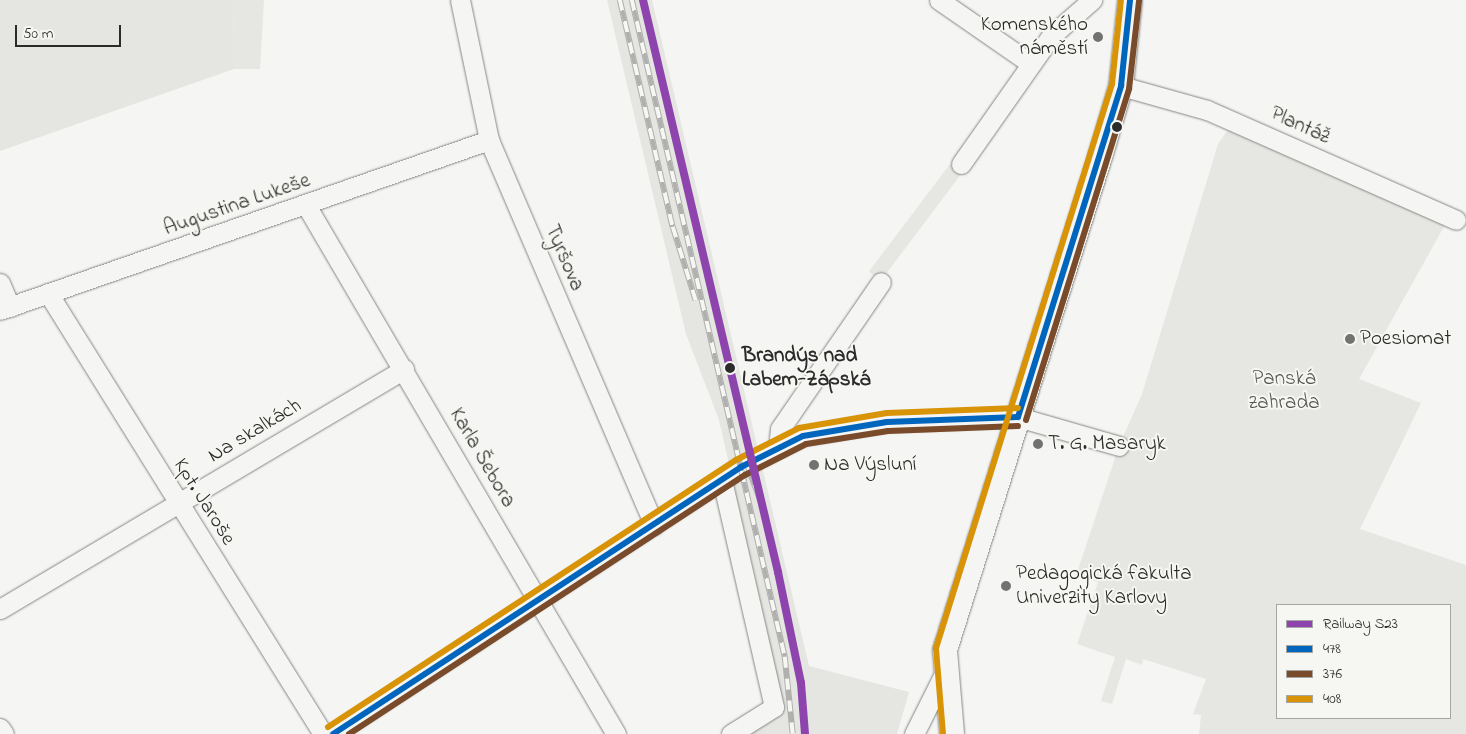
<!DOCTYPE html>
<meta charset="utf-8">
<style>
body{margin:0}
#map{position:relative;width:1466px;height:734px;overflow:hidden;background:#f5f5f3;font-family:"Indie Flower",sans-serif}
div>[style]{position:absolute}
.built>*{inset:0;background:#e5e5e2}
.green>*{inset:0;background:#e6e6e2;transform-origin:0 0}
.roads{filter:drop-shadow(0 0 1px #868685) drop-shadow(0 0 1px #868685)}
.minor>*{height:19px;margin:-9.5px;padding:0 9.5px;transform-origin:9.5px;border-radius:9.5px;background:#f5f5f3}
.major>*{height:24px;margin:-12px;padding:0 12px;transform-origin:12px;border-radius:12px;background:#f5f5f3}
.rail>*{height:5.5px;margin-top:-2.75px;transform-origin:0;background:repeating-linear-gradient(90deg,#f6f6f2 0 11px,#b0b0af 0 22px);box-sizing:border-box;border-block:1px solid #b0b0af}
.bus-1>*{height:6px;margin:-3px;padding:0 3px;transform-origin:3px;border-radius:3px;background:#0065bd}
.bus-2>*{height:6px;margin:-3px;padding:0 3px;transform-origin:3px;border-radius:3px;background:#7a4b2a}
.bus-3>*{height:6px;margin:-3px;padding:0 3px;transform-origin:3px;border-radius:3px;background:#d89406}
.rail-1>*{height:8px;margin:-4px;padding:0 4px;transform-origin:4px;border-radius:4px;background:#8e44ad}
.dots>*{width:14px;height:14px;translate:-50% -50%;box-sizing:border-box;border:2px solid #f6f6f2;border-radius:50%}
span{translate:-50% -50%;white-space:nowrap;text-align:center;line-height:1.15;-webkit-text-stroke:4px #f6f6f2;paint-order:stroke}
.poi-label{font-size:21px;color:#2b2b2b}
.right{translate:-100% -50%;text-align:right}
.left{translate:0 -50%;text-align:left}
.street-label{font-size:21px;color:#2b2b2b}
.stop-label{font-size:21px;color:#2b2b2b;font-weight:700}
.park-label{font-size:21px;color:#565656}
.legend{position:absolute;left:1276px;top:604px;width:175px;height:115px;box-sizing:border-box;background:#f6f6f2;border:1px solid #a5a5a2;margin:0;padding:6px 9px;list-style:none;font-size:15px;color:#2b2b2b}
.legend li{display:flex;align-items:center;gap:10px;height:25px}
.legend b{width:25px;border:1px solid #a5a5a2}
.scale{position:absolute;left:15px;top:25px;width:106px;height:22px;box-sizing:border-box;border:2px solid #2b2b2b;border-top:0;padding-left:6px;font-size:15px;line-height:18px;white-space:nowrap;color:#2b2b2b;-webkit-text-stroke:4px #f6f6f2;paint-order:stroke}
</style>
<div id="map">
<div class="built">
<div style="clip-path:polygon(0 0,233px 0,234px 69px,0 151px)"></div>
<div style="clip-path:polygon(607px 0,652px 0,809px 666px,909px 692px,897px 734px,749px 734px,781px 713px,778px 680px,719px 420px,686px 334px)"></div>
</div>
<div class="green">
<div style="clip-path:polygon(233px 0,264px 0,260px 69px,234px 69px)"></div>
<div style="clip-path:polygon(evenodd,1229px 128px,1446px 223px,1359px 379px,1421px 403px,1360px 529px,1466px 565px,1466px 734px,1199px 734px,1201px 715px,1193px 714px,1206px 679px,1143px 659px,1142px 665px,1126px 659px,1112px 704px,1101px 701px,1115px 657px,1077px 644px,1098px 582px,1077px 575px,1068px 600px,1119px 446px,1142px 394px,1218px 144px,1229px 128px,1277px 605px,1450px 605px,1450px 718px,1277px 718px,1277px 605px)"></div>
<div style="left:950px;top:164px;width:15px;height:135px;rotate:37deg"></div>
</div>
<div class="roads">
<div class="minor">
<div style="left:460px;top:0;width:143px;rotate:78.3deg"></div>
<div style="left:489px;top:140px;width:419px;rotate:66.8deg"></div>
<div style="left:939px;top:0;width:111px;rotate:34.7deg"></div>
<div style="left:1121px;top:86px;width:89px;rotate:15.6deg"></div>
<div style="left:1207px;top:110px;width:272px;rotate:23.8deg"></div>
<div style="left:961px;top:164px;width:156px;rotate:-54.9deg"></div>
<div style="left:1051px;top:36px;width:55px;rotate:-41.3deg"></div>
<div style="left:306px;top:205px;width:613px;rotate:59.63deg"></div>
<div style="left:0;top:283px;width:26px;rotate:67deg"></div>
<div style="left:48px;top:293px;width:520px;rotate:58.05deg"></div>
<div style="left:0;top:310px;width:518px;rotate:-19.17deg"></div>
<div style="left:778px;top:448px;width:19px;rotate:-84deg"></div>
<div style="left:780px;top:429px;width:178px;rotate:-55.5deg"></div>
<div style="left:722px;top:480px;width:233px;rotate:77.1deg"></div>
<div style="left:774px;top:707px;width:51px;rotate:147.9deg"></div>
<div style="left:0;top:609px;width:470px;rotate:-30.7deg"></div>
<div style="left:0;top:728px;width:7px;rotate:56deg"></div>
<div style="left:333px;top:734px;width:488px;rotate:-33.2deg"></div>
<div style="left:741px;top:467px;width:69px;rotate:-26.6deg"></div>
<div style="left:803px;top:436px;width:85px;rotate:-9.5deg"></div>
<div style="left:887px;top:422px;width:131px;rotate:-2.2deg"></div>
<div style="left:1018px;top:417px;width:105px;rotate:16deg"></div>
<div style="left:914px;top:734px;width:67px;rotate:-63.4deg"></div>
</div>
<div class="major">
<div style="left:952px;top:734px;width:84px;rotate:-94.8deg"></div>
<div style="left:945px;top:650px;width:517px;rotate:-72.55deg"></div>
<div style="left:1100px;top:157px;width:74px;rotate:-73.5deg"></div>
<div style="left:1121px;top:86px;width:86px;rotate:-84deg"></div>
</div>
</div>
<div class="rail">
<div style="left:620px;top:0;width:233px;rotate:76.9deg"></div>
<div style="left:673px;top:227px;width:77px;rotate:72.7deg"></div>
<div style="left:632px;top:0;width:675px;rotate:76.89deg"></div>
<div style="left:785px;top:657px;width:77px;rotate:84.1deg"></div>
<div style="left:747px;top:464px;width:49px;rotate:69.7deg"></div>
</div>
<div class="bus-1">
<div style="left:1018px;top:417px;width:347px;rotate:-72.7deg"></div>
<div style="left:1121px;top:86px;width:86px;rotate:-84deg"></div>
<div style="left:333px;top:734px;width:488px;rotate:-33.2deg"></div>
<div style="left:741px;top:467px;width:69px;rotate:-26.6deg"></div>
<div style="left:803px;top:436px;width:85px;rotate:-9.5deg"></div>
<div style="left:887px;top:422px;width:131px;rotate:-2.2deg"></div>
</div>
<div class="bus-2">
<div style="left:1026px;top:420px;width:347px;rotate:-72.7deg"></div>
<div style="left:1129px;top:89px;width:89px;rotate:-83.5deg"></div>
<div style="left:349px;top:734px;width:473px;rotate:-33.2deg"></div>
<div style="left:745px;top:475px;width:68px;rotate:-26.9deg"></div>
<div style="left:806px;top:444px;width:83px;rotate:-9deg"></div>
<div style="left:888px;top:431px;width:130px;rotate:-2.2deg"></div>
</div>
<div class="bus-3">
<div style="left:328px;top:727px;width:488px;rotate:-33.2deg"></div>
<div style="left:736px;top:460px;width:71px;rotate:-26.9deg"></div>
<div style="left:799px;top:428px;width:89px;rotate:-9.7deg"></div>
<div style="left:887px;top:413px;width:131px;rotate:-2.2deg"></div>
<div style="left:943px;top:734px;width:86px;rotate:-94.7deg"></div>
<div style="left:936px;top:648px;width:591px;rotate:-72.67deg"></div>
<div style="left:1112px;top:84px;width:84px;rotate:-83.9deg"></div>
</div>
<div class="rail-1">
<div style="left:643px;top:0;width:588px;rotate:76.72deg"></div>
<div style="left:778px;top:572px;width:113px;rotate:78.3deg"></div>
<div style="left:801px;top:683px;width:51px;rotate:85.5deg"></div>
</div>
<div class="dots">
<div style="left:1098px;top:37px;background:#727271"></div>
<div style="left:1117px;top:127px;background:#2b2b2b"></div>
<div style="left:1350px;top:339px;background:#727271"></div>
<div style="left:730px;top:368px;background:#2b2b2b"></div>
<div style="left:1038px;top:444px;background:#727271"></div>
<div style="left:814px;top:465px;background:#727271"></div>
<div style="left:1006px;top:586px;background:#727271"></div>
</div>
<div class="poi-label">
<span class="right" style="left:1088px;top:37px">Komenského<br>náměstí</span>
<span class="left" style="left:1360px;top:339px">Poesiomat</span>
<span class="left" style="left:1048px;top:444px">T. G. Masaryk</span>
<span class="left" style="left:824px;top:465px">Na Výsluní</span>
<span class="left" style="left:1016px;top:586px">Pedagogická fakulta<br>Univerzity Karlovy</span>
</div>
<div class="street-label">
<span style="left:1300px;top:126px;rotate:24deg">Plantáž</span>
<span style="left:237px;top:205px;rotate:-19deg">Augustina Lukeše</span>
<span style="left:564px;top:258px;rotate:67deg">Tyršova</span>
<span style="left:255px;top:431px;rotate:-31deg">Na skalkách</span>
<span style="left:482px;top:458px;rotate:60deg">Karla Šebora</span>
<span style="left:204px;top:502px;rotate:58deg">Kpt. Jaroše</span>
</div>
<div class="stop-label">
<span class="left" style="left:742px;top:368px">Brandýs nad<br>Labem-Zápská</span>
</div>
<div class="park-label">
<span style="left:1284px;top:391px">Panská<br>zahrada</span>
</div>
<ul class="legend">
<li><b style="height:6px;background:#8e44ad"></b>Railway S23</li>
<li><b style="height:6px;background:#0065bd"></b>478</li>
<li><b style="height:6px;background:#7a4b2a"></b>376</li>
<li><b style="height:6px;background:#d89406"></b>408</li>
</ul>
<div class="scale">50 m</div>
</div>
